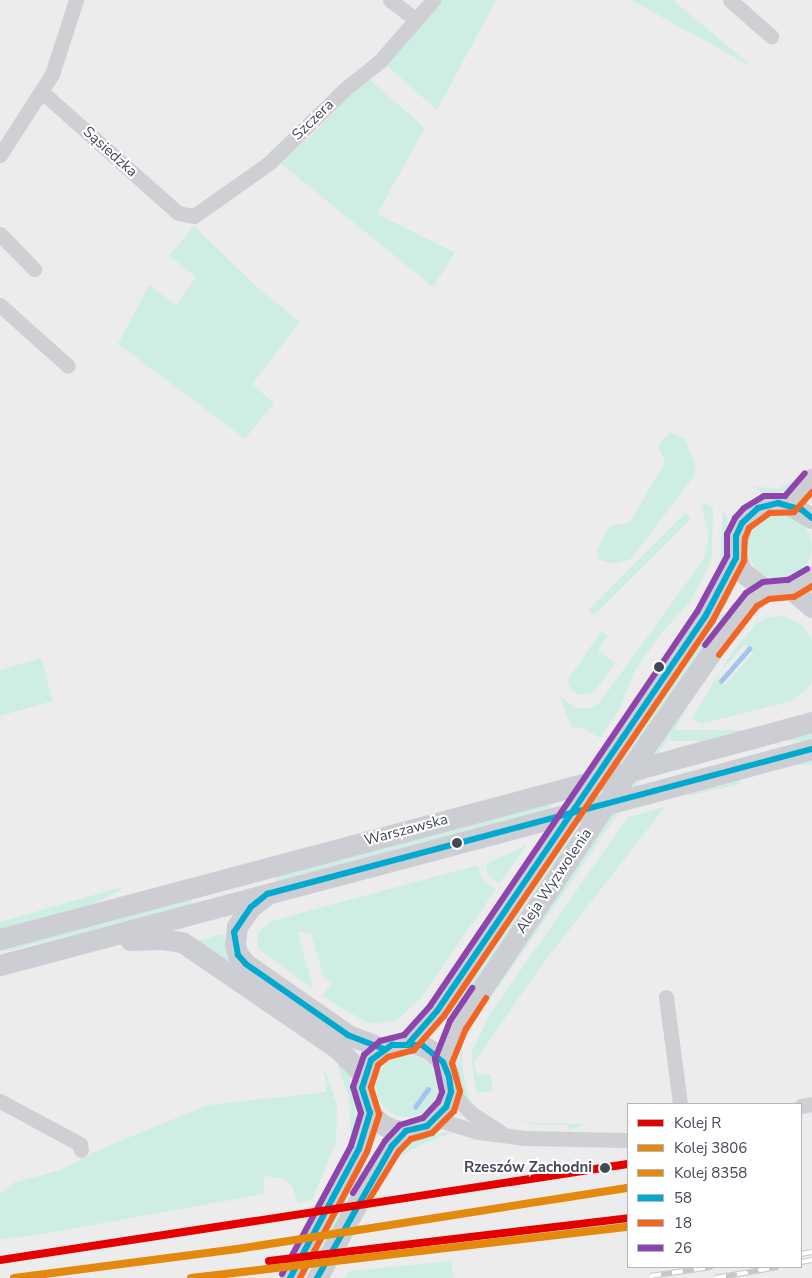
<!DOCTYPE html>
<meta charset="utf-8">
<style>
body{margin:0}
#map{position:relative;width:812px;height:1278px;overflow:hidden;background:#edecec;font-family:"Nunito Sans",sans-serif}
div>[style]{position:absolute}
.green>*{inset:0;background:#ceeee4;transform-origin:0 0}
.round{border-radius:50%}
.stream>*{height:4.5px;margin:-2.25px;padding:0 2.25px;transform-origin:2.25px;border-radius:2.25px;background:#a1c6ee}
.street>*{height:15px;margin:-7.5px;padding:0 7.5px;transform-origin:7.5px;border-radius:7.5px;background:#cfd0d4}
.secondary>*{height:21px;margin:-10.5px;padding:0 10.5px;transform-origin:10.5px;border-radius:10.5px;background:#cdced4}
.secondary>.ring{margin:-10.5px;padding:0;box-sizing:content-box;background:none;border:21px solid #cdced4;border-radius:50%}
.rail>*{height:5.5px;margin-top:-2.75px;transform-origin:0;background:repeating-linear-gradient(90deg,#fff 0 11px,#c6c7cb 0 22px);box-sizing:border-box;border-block:1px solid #c6c7cb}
.secondary-bridge>*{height:21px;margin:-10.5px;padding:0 10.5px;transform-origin:10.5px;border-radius:10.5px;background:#cdced4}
.bus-1>*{height:6px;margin:-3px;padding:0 3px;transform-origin:3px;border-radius:3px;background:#00a9ce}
.bus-2>*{height:6px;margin:-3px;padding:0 3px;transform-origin:3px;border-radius:3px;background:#f26522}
.bus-3>*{height:6px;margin:-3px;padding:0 3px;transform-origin:3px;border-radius:3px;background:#8e44ad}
.rail-1>*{height:8px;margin:-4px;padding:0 4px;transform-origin:4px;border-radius:4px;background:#e50000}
.rail-2>*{height:8px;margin:-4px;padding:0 4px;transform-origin:4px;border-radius:4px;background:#e3890d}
.rail-3>*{height:8px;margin:-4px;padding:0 4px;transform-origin:4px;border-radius:4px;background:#e3890d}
.dots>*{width:14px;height:14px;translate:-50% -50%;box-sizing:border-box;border:2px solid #fff;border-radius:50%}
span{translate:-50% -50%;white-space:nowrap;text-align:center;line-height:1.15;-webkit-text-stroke:4px #fff;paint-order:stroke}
.street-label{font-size:15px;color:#434859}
.stop-label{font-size:15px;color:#434859;font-weight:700}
.right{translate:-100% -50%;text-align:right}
.legend{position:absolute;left:627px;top:1103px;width:175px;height:165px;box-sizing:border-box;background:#fff;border:1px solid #b4b6bd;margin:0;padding:6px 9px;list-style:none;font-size:15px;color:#434859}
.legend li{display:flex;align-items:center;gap:10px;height:25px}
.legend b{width:25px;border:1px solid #b4b6bd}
</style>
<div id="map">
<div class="green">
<div style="clip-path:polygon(431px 0,496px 0,437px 110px,379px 59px)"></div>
<div style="clip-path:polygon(631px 0,673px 0,754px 68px)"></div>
<div style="clip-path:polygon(367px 77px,425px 128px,377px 214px,455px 253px,433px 287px,279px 162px,313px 134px)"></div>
<div style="clip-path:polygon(194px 226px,259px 289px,300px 322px,252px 384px,274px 403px,245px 439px,118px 344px,149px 285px,176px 305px,196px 277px,169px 256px)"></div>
<div style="clip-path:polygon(670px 432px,685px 439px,696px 467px,694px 476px,631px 559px,613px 564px,599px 560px,597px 550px,609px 527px,630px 522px,665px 462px,658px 445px)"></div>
<div style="clip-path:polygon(802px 476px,791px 488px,777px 493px,765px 493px,752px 486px,778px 489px)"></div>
<div style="clip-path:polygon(701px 504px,710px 505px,713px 509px,712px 553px,710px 564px,690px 602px,658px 637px,633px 674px,620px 708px,600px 738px,583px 728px,571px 727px,560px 696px,576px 708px,591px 708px,600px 702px,703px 560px,709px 535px)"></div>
<div style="clip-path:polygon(723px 509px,728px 521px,724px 557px,711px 586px,720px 560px)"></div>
<div style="left:685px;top:513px;width:8px;height:137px;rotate:45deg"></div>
<div class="round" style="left:748px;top:515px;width:64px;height:64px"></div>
<div style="clip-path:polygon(718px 612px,725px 617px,455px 1014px,449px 1010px)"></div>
<div style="clip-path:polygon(evenodd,783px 615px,803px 626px,812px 641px,812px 682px,809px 687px,791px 701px,749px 712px,701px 724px,692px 718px,732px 652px,755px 625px,765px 618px,783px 615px,744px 645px,753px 653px,725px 685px,716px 677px,744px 645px)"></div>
<div style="clip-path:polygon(601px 631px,608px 636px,598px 651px,615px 663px,594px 692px,579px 695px,570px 689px,568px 680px)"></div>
<div style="clip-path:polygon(41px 658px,53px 701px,0 716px,0 670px)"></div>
<div style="clip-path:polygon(698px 687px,677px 726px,579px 871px,474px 1022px,469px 1025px)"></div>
<div style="left:812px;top:730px;width:11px;height:141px;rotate:90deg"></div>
<div style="left:812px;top:757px;width:8px;height:31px;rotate:90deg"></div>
<div style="clip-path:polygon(738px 777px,741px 784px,688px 796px,693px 789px)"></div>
<div style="clip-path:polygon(555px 800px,549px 810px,277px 883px,275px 874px)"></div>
<div style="clip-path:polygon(665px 807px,541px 966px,474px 1063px,477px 1075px,491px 1074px,493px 1091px,476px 1093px,471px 1053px,490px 1014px,628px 817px)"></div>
<div style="clip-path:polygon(527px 845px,499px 884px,488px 875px,486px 864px)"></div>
<div style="clip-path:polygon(478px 865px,481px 878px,496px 889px,421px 998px,397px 1020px,377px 1024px,364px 1021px,322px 996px,332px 983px,323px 976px,311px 933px,298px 932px,313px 989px,258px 949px,257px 933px,271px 921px)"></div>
<div style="clip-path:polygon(121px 887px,121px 890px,87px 907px,0 930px,0 922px)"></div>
<div style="left:191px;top:897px;width:8px;height:198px;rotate:76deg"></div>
<div style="clip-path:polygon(218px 935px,225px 935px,225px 943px,337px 1035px,198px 941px)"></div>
<div style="clip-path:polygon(462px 1038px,463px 1071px,470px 1102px,462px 1094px,458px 1066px)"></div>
<div class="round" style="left:376px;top:1055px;width:62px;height:62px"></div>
<div style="clip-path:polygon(338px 1060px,349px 1075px,356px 1111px,357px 1121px,351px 1137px,349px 1097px,338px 1068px)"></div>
<div style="clip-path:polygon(324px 1067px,337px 1105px,336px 1142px,312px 1200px,298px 1203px,292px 1186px,285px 1179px,264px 1176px,264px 1194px,36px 1235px,0 1239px,0 1194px,13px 1183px,60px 1170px,103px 1148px,208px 1105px,326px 1092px)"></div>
<div style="clip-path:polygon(495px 1116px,532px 1123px,587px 1124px,569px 1130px,568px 1125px,532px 1124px)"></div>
<div style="clip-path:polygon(454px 1132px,422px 1144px,394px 1160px,412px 1142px,437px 1133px)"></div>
<div style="left:362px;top:1162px;width:8px;height:132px;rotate:30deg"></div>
<div style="clip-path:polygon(451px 1261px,454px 1278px,345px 1278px,349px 1271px)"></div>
</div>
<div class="stream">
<div style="left:721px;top:681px;width:43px;rotate:-48.8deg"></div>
<div style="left:415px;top:1107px;width:22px;rotate:-54deg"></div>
</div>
<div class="street">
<div style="left:390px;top:0;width:31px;rotate:37deg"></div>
<div style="left:730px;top:0;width:55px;rotate:41.3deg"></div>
<div style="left:41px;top:91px;width:183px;rotate:41.7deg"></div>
<div style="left:178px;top:213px;width:16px;rotate:11deg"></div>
<div style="left:194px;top:216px;width:92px;rotate:-35.2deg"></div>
<div style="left:269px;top:163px;width:106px;rotate:-44.2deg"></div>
<div style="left:345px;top:89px;width:45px;rotate:-38.7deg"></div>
<div style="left:380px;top:61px;width:81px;rotate:-49deg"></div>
<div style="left:0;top:155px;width:96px;rotate:-57.3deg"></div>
<div style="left:52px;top:74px;width:78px;rotate:-72deg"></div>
<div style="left:0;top:234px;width:49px;rotate:45.8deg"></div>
<div style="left:0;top:305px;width:91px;rotate:41.9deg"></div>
<div style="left:666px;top:997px;width:108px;rotate:82.5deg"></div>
<div style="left:451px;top:1092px;width:29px;rotate:46deg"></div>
<div style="left:471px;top:1113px;width:35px;rotate:33deg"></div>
<div style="left:0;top:1101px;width:91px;rotate:28.3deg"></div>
<div style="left:80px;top:1144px;width:6px;rotate:81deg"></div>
<div style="left:801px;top:1106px;width:11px;rotate:-10deg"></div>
<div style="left:436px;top:1119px;width:44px;rotate:17.2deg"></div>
<div style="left:478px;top:1132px;width:47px;rotate:7.3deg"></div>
<div style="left:525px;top:1138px;width:103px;rotate:1.1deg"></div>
</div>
<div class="secondary">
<div style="left:789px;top:505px;width:35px;rotate:-49deg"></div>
<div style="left:812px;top:518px;width:26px;rotate:-151deg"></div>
<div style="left:789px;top:505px;width:21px;rotate:-177deg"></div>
<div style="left:768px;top:504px;width:22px;rotate:150deg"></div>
<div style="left:749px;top:515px;width:11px;rotate:131deg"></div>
<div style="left:742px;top:523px;width:27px;rotate:105deg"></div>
<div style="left:735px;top:549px;width:23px;rotate:75deg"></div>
<div style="left:741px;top:571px;width:31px;rotate:37deg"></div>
<div style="left:766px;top:590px;width:25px;rotate:-2deg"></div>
<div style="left:791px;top:589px;width:25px;rotate:-32deg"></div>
<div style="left:791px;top:589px;width:28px;rotate:41deg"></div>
<div style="left:682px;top:757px;width:135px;rotate:-15.1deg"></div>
<div style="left:660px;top:790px;width:157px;rotate:-15.1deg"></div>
<div style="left:266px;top:895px;width:19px;rotate:141deg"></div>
<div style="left:251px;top:907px;width:24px;rotate:126deg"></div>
<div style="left:237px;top:926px;width:19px;rotate:96deg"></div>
<div style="left:235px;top:945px;width:10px;rotate:73deg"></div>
<div style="left:238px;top:955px;width:12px;rotate:48deg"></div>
<div style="left:246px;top:964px;width:124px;rotate:34.8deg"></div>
<div style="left:348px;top:1035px;width:39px;rotate:21deg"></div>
<div style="left:0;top:939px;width:584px;rotate:-14.89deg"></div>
<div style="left:130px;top:940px;width:32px;rotate:-2deg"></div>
<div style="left:162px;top:939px;width:20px;rotate:9deg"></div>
<div style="left:182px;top:942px;width:189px;rotate:34.4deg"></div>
<div style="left:338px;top:1049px;width:37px;rotate:45deg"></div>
<div style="left:0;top:965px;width:561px;rotate:-14.88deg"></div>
<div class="ring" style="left:362px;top:1043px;width:67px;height:67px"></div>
<div style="left:409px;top:1043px;width:43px;rotate:-48.8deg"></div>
<div style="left:437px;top:1011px;width:407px;rotate:-55.7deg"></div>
<div style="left:666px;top:675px;width:93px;rotate:-56.8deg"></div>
<div style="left:717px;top:597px;width:43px;rotate:-64deg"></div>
<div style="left:443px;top:1062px;width:40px;rotate:-68deg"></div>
<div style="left:458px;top:1025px;width:284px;rotate:-56.2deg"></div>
<div style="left:616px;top:789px;width:217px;rotate:-55.1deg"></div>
<div style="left:740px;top:611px;width:33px;rotate:-39deg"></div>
<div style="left:290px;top:1278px;width:128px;rotate:-61.4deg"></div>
<div style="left:351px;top:1166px;width:56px;rotate:-70.3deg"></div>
<div style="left:317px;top:1278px;width:134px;rotate:-61.5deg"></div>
<div style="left:381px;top:1160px;width:38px;rotate:-49deg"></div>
</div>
<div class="rail">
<div style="left:801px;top:1254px;width:11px;rotate:-10deg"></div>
<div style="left:801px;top:1262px;width:11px;rotate:-10deg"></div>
<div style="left:650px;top:1276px;width:63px;rotate:-8.3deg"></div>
<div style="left:715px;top:1278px;width:64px;rotate:-9.9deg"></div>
</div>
<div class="secondary-bridge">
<div style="left:564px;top:789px;width:122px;rotate:-15.2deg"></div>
<div style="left:542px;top:821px;width:122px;rotate:-14.7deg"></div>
</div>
<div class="bus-1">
<div style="left:409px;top:1043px;width:43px;rotate:-48.8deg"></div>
<div style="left:437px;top:1011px;width:477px;rotate:-55.8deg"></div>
<div style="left:705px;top:617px;width:67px;rotate:-62.3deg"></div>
<div style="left:736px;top:558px;width:22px;rotate:-90deg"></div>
<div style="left:736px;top:536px;width:14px;rotate:-65deg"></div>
<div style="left:742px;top:523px;width:22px;rotate:-43deg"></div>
<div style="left:758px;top:508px;width:21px;rotate:-14deg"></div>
<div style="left:778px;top:503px;width:25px;rotate:16deg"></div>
<div style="left:802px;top:510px;width:13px;rotate:39deg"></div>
<div style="left:384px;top:1049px;width:39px;rotate:-159deg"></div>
<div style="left:348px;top:1035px;width:124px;rotate:-145.2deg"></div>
<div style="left:246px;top:964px;width:12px;rotate:-132deg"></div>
<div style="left:238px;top:955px;width:23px;rotate:-100deg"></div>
<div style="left:234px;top:932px;width:30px;rotate:-56deg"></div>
<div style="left:251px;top:907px;width:21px;rotate:-39deg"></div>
<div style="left:267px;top:894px;width:564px;rotate:-14.9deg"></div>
<div style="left:290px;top:1278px;width:146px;rotate:-61.9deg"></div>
<div style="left:359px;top:1149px;width:38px;rotate:-73deg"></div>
<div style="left:370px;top:1113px;width:26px;rotate:-108deg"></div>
<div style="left:362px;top:1088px;width:29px;rotate:-72deg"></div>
<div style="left:371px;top:1060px;width:26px;rotate:-36deg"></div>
<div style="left:392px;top:1045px;width:30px"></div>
<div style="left:422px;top:1045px;width:27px;rotate:39deg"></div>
<div style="left:443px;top:1062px;width:16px;rotate:68deg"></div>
<div style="left:449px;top:1077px;width:15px;rotate:82deg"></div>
<div style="left:451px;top:1092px;width:16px;rotate:108deg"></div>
<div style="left:446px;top:1107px;width:27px;rotate:135deg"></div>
<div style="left:427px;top:1126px;width:22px;rotate:167deg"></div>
<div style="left:406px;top:1131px;width:21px;rotate:133deg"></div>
<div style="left:392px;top:1146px;width:152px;rotate:119.6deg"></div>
</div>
<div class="bus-2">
<div style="left:719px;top:655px;width:62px;rotate:-52.2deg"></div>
<div style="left:757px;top:606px;width:14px;rotate:-30deg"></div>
<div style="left:769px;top:599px;width:25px;rotate:-5deg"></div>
<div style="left:794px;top:597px;width:21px;rotate:-31deg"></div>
<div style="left:367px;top:1203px;width:61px;rotate:-58.4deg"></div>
<div style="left:399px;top:1151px;width:17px;rotate:-45deg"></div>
<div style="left:411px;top:1139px;width:22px;rotate:-16deg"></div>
<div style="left:432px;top:1133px;width:31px;rotate:-45deg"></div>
<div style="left:454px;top:1111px;width:21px;rotate:-73deg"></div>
<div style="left:460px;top:1091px;width:29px;rotate:-106deg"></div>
<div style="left:452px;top:1063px;width:37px;rotate:-68deg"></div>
<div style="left:466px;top:1029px;width:37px;rotate:-57deg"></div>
<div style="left:300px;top:1278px;width:143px;rotate:-62deg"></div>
<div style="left:367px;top:1152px;width:40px;rotate:-72deg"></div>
<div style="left:379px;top:1114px;width:28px;rotate:-107deg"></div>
<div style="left:371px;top:1087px;width:23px;rotate:-72deg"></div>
<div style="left:378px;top:1065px;width:13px;rotate:-39deg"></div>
<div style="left:388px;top:1057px;width:27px;rotate:-15deg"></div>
<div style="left:414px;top:1050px;width:45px;rotate:-48.6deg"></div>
<div style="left:444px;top:1016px;width:477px;rotate:-55.8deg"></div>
<div style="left:712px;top:622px;width:69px;rotate:-62.3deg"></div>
<div style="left:744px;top:561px;width:23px;rotate:-88deg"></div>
<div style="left:745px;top:538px;width:11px;rotate:-68deg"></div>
<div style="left:749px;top:528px;width:26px;rotate:-36deg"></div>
<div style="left:770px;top:513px;width:24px;rotate:-2deg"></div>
<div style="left:794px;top:512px;width:27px;rotate:-48deg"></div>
</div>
<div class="bus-3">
<div style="left:705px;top:645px;width:66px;rotate:-51.7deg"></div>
<div style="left:746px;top:593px;width:20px;rotate:-33deg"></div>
<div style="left:763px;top:582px;width:25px;rotate:-5deg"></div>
<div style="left:788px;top:580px;width:22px;rotate:-30deg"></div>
<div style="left:353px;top:1193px;width:61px;rotate:-58.4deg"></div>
<div style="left:385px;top:1141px;width:22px;rotate:-47deg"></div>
<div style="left:400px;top:1125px;width:24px;rotate:-17deg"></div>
<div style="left:423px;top:1118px;width:22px;rotate:-47deg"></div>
<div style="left:438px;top:1102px;width:11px;rotate:-68deg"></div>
<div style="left:442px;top:1092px;width:34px;rotate:-102deg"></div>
<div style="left:435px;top:1059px;width:41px;rotate:-68.5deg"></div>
<div style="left:450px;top:1021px;width:40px;rotate:-56deg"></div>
<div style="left:282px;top:1274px;width:145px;rotate:-61.7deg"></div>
<div style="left:351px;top:1146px;width:34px;rotate:-73deg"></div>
<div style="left:361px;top:1113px;width:27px;rotate:-107deg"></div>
<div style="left:353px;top:1087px;width:34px;rotate:-71deg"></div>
<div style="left:364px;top:1055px;width:21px;rotate:-41deg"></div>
<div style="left:380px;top:1041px;width:25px;rotate:-14deg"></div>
<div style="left:404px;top:1035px;width:39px;rotate:-48deg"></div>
<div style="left:430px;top:1006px;width:476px;rotate:-55.9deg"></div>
<div style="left:697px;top:612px;width:64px;rotate:-61.8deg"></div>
<div style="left:727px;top:556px;width:22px;rotate:-90deg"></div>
<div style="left:727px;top:534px;width:18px;rotate:-63deg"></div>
<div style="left:735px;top:518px;width:13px;rotate:-48deg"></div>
<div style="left:744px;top:508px;width:23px;rotate:-31deg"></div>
<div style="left:764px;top:496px;width:21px"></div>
<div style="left:785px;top:496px;width:30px;rotate:-49deg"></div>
</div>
<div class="rail-1">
<div style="left:0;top:1260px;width:635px;rotate:-8.69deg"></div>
<div style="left:269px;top:1261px;width:362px;rotate:-6.8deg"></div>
</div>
<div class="rail-2">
<div style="left:14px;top:1278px;width:225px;rotate:-7.4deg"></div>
<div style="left:237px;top:1249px;width:396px;rotate:-8.9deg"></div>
</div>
<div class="rail-3">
<div style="left:191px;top:1278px;width:440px;rotate:-6.7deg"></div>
</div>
<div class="dots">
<div style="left:659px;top:667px;background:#434859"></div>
<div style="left:457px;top:843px;background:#434859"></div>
<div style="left:605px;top:1168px;background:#434859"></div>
</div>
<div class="street-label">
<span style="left:313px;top:120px;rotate:-44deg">Szczera</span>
<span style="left:110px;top:152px;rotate:42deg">Sąsiedzka</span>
<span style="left:406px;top:830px;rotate:-15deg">Warszawska</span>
<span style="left:554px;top:881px;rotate:-56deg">Aleja Wyzwolenia</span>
</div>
<div class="stop-label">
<span class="right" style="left:592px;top:1168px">Rzeszów Zachodni</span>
</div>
<ul class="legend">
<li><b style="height:6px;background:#e50000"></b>Kolej R</li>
<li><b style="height:6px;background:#e3890d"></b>Kolej 3806</li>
<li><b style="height:6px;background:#e3890d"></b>Kolej 8358</li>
<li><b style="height:6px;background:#00a9ce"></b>58</li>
<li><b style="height:6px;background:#f26522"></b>18</li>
<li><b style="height:6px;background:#8e44ad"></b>26</li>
</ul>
</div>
